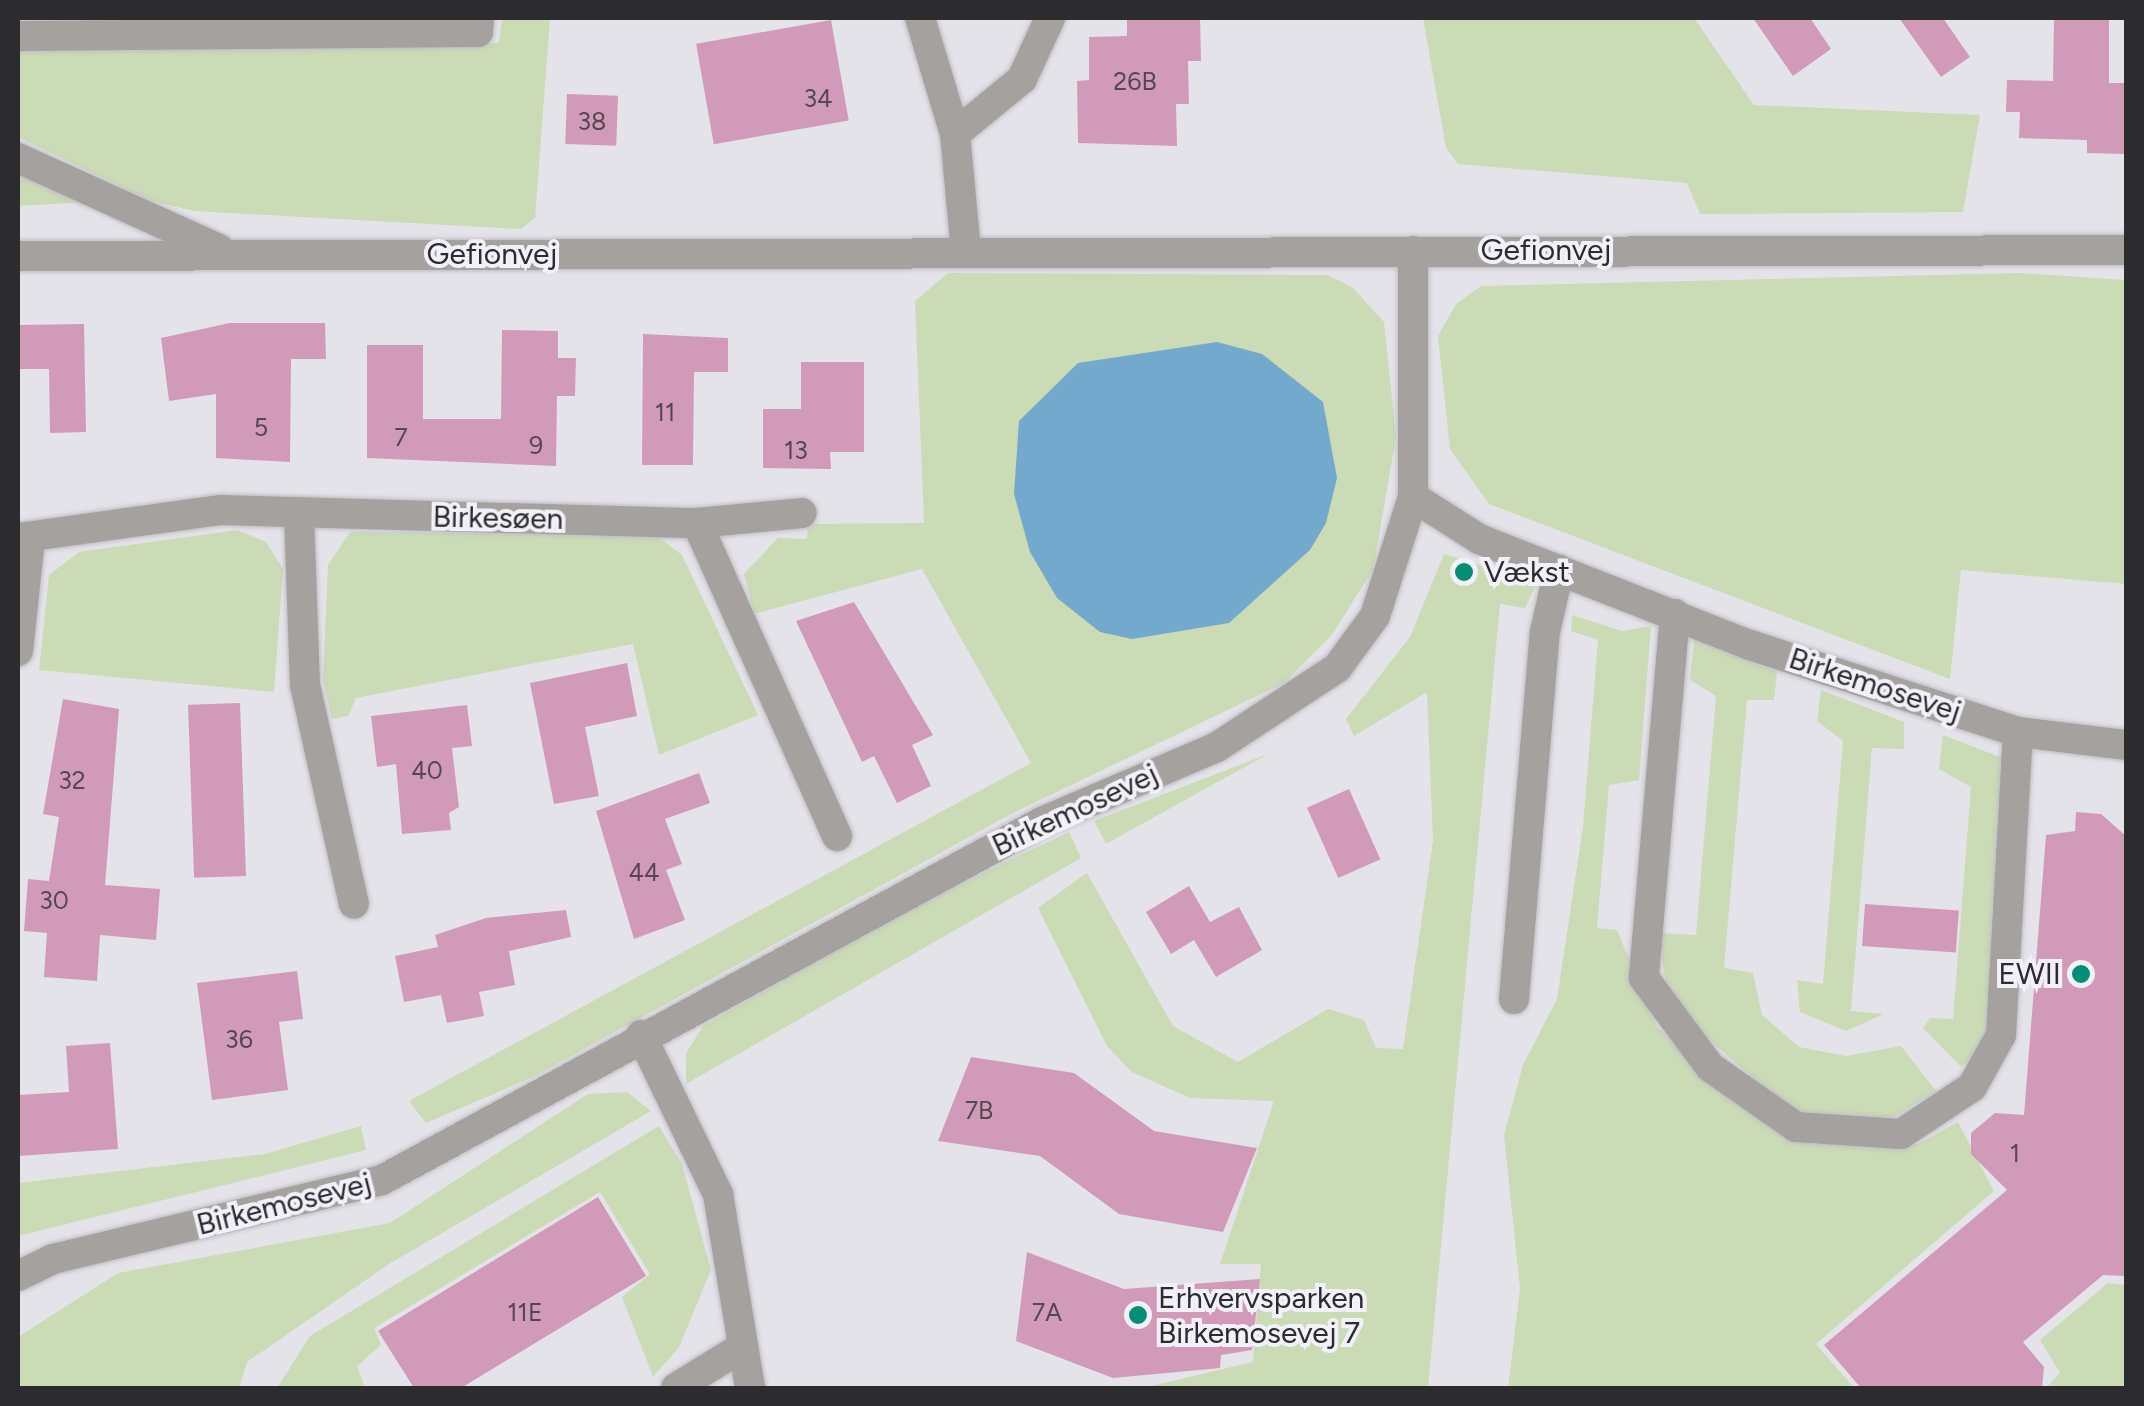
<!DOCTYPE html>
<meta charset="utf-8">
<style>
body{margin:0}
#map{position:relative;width:2144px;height:1406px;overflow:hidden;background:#e5e3ea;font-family:Figtree,sans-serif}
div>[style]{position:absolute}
.green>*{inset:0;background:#cadbb6}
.water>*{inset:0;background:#73a9cc}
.building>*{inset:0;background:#d19ab9;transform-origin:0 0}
.roads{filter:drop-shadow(0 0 2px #c0bec4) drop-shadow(0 0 2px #c0bec4)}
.minor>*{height:30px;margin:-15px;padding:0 15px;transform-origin:15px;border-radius:15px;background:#a4a19f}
.dots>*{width:28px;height:28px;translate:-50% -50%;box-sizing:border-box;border:5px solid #f2f0f8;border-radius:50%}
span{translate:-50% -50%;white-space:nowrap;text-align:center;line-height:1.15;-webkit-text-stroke:8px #f2f0f8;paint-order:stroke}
.number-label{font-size:25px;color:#554751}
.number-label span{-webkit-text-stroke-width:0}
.street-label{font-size:30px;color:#2c2b2e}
.poi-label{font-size:30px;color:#2c2b2e}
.left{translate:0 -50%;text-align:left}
.right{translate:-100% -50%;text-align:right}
.frame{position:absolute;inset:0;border:20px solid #2c2b2e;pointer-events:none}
</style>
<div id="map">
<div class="green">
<div style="clip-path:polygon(502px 18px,550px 18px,535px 218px,521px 229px,194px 211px,151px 201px,18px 137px,18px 45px,499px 43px)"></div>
<div style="clip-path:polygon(1423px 18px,1694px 18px,1754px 105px,1980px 115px,1963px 212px,1700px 214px,1687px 183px,1458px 164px,1446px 148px)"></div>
<div style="clip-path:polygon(18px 170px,91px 202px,18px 206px)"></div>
<div style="clip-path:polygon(948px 273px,1328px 275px,1353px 288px,1384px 322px,1396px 437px,1373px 570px,1331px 636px,1284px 683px,1011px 814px,533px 1077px,426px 1123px,409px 1101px,1031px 763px,922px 569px,754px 614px,744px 574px,778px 538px,807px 539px,808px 524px,924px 523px,915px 301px)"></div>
<div style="clip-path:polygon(2020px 273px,2126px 280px,2126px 584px,1961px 570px,1950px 679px,1489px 504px,1450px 449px,1438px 336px,1456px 304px,1481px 286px)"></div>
<div style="clip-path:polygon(237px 530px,266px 542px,283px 569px,274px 692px,39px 670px,49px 575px,79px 552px)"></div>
<div style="clip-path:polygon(350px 532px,654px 534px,682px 555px,758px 715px,659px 755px,633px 644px,356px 698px,348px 716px,332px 719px,323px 680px,328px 565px)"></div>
<div style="clip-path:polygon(1444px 554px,1537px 583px,1525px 608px,1500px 604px,1428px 1388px,1143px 1388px,1253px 1362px,1261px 1264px,1220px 1264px,1274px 1101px,1190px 1098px,1132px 1072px,1107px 1046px,1038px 908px,1087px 873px,1173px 1026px,1238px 1062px,1328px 1009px,1364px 1020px,1376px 1048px,1403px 1049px,1433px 841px,1427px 692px,1354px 736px,1346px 719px,1410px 637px)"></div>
<div style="clip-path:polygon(1572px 615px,1622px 631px,1651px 626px,1639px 780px,1609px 785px,1597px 928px,1617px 930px,1657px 1027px,1776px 1131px,1813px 1144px,1918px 1144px,1958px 1122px,1994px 1191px,1816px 1344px,1854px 1388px,1508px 1388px,1520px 1289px,1504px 1135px,1523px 1065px,1557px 999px,1583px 827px,1598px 640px,1571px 631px)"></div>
<div style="clip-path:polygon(1694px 640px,1777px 672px,1774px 700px,1747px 700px,1724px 968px,1753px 973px,1762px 1015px,1799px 1047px,1846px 1056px,1901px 1046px,1936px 1091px,1896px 1116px,1841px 1122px,1792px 1112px,1688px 1021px,1666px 984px,1658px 933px,1696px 935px,1716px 696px,1690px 680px)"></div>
<div style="clip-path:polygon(1821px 690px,1904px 722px,1904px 749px,1872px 748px,1851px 1011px,1884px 1014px,1846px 1031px,1800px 1012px,1797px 980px,1823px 984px,1843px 741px,1817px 721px)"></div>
<div style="clip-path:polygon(1943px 735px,2005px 759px,1986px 1046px,1961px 1067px,1923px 1028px,1930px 1018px,1953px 1019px,1971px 787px,1939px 769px)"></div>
<div style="clip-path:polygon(1268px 754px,1106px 844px,1094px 821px)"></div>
<div style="clip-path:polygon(1069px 832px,1081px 858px,686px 1084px,686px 1053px,703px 1026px,900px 912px)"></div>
<div style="clip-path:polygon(627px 1092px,651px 1111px,389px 1264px,247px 1362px,239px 1388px,18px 1388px,18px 1337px,118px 1273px,390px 1223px,588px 1094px)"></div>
<div style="clip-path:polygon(361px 1126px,366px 1150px,18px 1236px,18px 1183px,265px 1154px)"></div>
<div style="clip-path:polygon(659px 1126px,682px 1164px,711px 1270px,679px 1347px,653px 1377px,622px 1297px,650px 1274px,600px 1192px,374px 1328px,381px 1345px,357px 1366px,365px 1388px,277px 1388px,310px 1336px)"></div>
<div style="clip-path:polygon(2108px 1283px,2126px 1285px,2126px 1388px,2046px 1388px,2060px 1373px,2040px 1340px)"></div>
</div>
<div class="water">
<div style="clip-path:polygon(1217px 342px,1262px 354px,1323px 402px,1337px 478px,1326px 523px,1310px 550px,1229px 623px,1132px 639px,1100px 632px,1057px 598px,1030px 552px,1014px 494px,1019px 421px,1078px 363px)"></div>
</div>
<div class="building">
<div style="clip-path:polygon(1127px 18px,1200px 18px,1201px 61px,1188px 61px,1189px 104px,1176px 104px,1177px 146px,1078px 143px,1077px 81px,1089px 80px,1089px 37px,1127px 36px)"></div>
<div style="clip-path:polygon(1753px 18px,1810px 18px,1831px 49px,1793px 76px)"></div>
<div style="clip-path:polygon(1899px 18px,1943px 18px,1970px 57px,1941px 77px)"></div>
<div style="clip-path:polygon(2054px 18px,2109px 18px,2109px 83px,2126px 83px,2126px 154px,2087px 153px,2087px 140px,2019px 138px,2020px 112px,2006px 112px,2007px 80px,2053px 81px)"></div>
<div style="left:831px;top:20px;width:102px;height:137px;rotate:80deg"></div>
<div style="left:567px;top:94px;width:51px;height:50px;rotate:2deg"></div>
<div style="clip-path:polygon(230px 323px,325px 323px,326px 359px,291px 359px,290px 462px,216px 458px,216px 394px,169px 401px,161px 338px)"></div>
<div style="clip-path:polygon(84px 324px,86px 432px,50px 433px,49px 369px,18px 369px,18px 325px)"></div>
<div style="clip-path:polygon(502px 330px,558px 331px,558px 358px,576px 358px,575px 396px,557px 396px,556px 466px,367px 458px,367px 345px,423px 345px,423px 419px,501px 419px)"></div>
<div style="clip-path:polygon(643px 334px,728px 338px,728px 372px,694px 372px,693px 465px,642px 465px)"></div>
<div style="clip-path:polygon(801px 362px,864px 362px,864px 452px,830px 452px,831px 469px,763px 468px,763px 409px,801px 409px)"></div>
<div style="clip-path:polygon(854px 602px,933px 735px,912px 745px,931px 786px,897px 803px,874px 756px,862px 762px,796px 621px)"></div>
<div style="clip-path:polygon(627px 663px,637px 716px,585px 727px,599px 796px,554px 804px,530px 683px)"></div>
<div style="clip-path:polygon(63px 699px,119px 709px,105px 885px,160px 889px,156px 940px,100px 935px,97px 981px,44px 977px,47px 933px,24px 931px,28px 879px,49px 881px,59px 817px,43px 814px)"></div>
<div style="left:240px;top:703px;width:173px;height:52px;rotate:88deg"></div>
<div style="clip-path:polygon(467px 705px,472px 746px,452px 748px,459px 807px,449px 813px,451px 830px,402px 834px,396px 764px,377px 767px,371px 716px)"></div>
<div style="clip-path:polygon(699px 773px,710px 803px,665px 819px,682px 864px,666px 870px,685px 920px,634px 939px,596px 811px)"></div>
<div style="left:1349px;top:789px;width:77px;height:46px;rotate:66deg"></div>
<div style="clip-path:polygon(2076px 812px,2101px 814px,2126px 836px,2126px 1276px,2103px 1275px,2023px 1342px,2044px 1367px,2042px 1388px,1861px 1388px,1824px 1345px,2007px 1190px,1971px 1154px,1971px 1133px,1995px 1113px,2024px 1115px,2046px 835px,2075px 831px)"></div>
<div style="clip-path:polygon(1189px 886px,1210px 922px,1239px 907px,1262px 950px,1216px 977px,1194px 940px,1171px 954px,1146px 912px)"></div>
<div style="left:1865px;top:904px;width:94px;height:42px;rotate:4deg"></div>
<div style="clip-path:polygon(566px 910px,571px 937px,509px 951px,515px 985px,479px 992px,484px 1016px,447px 1023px,441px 995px,404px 1002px,395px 956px,438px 947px,435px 935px,486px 918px)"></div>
<div style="clip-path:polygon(297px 971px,303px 1019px,279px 1022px,288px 1090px,212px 1100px,197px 983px)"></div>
<div style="clip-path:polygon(110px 1043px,118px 1149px,18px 1156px,18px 1095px,69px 1092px,66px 1046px)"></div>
<div style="clip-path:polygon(971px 1057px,1074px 1073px,1154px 1131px,1257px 1148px,1223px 1232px,1119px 1214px,1040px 1156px,938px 1141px)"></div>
<div style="clip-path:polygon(598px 1197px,646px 1276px,461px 1388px,414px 1388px,378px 1331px)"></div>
<div style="clip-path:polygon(1027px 1252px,1124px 1289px,1260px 1279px,1252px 1350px,1221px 1355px,1220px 1368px,1113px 1378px,1016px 1341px)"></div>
</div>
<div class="roads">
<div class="minor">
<div style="left:920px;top:18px;width:121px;rotate:73.2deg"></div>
<div style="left:18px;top:36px;width:460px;rotate:-0.5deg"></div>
<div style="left:478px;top:32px;width:14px;rotate:-86deg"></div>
<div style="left:18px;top:158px;width:221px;rotate:24.4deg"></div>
<div style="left:966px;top:252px;width:119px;rotate:-95.3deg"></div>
<div style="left:955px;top:134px;width:87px;rotate:-39.4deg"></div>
<div style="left:1022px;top:79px;width:67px;rotate:-65.3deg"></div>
<div style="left:18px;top:256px;width:2108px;rotate:-0.16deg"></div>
<div style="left:1413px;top:497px;width:78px;rotate:32.5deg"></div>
<div style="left:1479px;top:539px;width:291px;rotate:21.4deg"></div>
<div style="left:1750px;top:645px;width:282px;rotate:18deg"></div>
<div style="left:2018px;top:732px;width:109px;rotate:6.9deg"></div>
<div style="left:299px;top:514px;width:171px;rotate:88deg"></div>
<div style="left:305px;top:685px;width:224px;rotate:77.4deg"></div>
<div style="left:697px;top:523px;width:343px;rotate:65.9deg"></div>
<div style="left:18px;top:538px;width:205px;rotate:-7.9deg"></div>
<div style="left:221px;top:510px;width:476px;rotate:1.6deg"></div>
<div style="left:697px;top:523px;width:105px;rotate:-5.4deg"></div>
<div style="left:1675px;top:614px;width:365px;rotate:94.9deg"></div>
<div style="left:1644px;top:978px;width:111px;rotate:53.4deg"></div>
<div style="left:1710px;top:1067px;width:105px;rotate:34.9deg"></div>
<div style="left:1796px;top:1127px;width:105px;rotate:3.8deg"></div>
<div style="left:1901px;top:1134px;width:85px;rotate:-33.5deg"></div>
<div style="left:1972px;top:1087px;width:60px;rotate:-60.9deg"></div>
<div style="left:2001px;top:1035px;width:303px;rotate:-86.8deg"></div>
<div style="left:18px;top:651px;width:114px;rotate:-83.9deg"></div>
<div style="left:1514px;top:999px;width:368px;rotate:-85.2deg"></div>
<div style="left:1545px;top:632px;width:64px;rotate:-77.3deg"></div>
<div style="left:641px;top:1035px;width:177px;rotate:64.2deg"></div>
<div style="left:718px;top:1194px;width:197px;rotate:80.6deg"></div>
<div style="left:18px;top:1276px;width:39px;rotate:-26deg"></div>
<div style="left:53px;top:1259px;width:338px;rotate:-13.5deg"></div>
<div style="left:382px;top:1180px;width:751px;rotate:-28.48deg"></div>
<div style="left:1042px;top:822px;width:190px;rotate:-23.2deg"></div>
<div style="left:1217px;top:747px;width:144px;rotate:-33.4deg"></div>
<div style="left:1337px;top:668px;width:64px;rotate:-53.8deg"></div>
<div style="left:1375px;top:616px;width:125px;rotate:-72.3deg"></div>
<div style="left:1413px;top:497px;width:246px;rotate:-90deg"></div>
<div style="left:676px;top:1388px;width:78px;rotate:-31.8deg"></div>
</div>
</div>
<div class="dots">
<div style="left:1464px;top:572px;background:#048e76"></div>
<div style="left:2081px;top:974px;background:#048e76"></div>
<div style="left:1138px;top:1315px;background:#048e76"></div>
</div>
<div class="number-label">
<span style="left:1135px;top:81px">26B</span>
<span style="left:818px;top:98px">34</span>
<span style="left:592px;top:121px">38</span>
<span style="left:665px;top:412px">11</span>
<span style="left:261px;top:427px">5</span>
<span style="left:401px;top:437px">7</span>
<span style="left:536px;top:445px">9</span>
<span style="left:796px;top:450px">13</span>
<span style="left:427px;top:770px">40</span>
<span style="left:72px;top:780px">32</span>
<span style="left:644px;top:872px">44</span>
<span style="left:54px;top:900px">30</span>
<span style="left:239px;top:1039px">36</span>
<span style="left:979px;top:1110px">7B</span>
<span style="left:2015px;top:1153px">1</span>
<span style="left:525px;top:1312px">11E</span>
<span style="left:1047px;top:1312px">7A</span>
</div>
<div class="street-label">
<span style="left:1546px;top:250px">Gefionvej</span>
<span style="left:492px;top:254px">Gefionvej</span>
<span style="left:498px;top:518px;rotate:1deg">Birkesøen</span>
<span style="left:1875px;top:685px;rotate:18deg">Birkemosevej</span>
<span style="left:1075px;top:810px;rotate:-25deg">Birkemosevej</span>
<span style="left:284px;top:1204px;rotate:-14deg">Birkemosevej</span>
</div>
<div class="poi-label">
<span class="left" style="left:1484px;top:572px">Vækst</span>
<span class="right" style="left:2061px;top:974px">EWII</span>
<span class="left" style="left:1158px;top:1315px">Erhvervsparken<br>Birkemosevej 7</span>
</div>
<div class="frame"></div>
</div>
